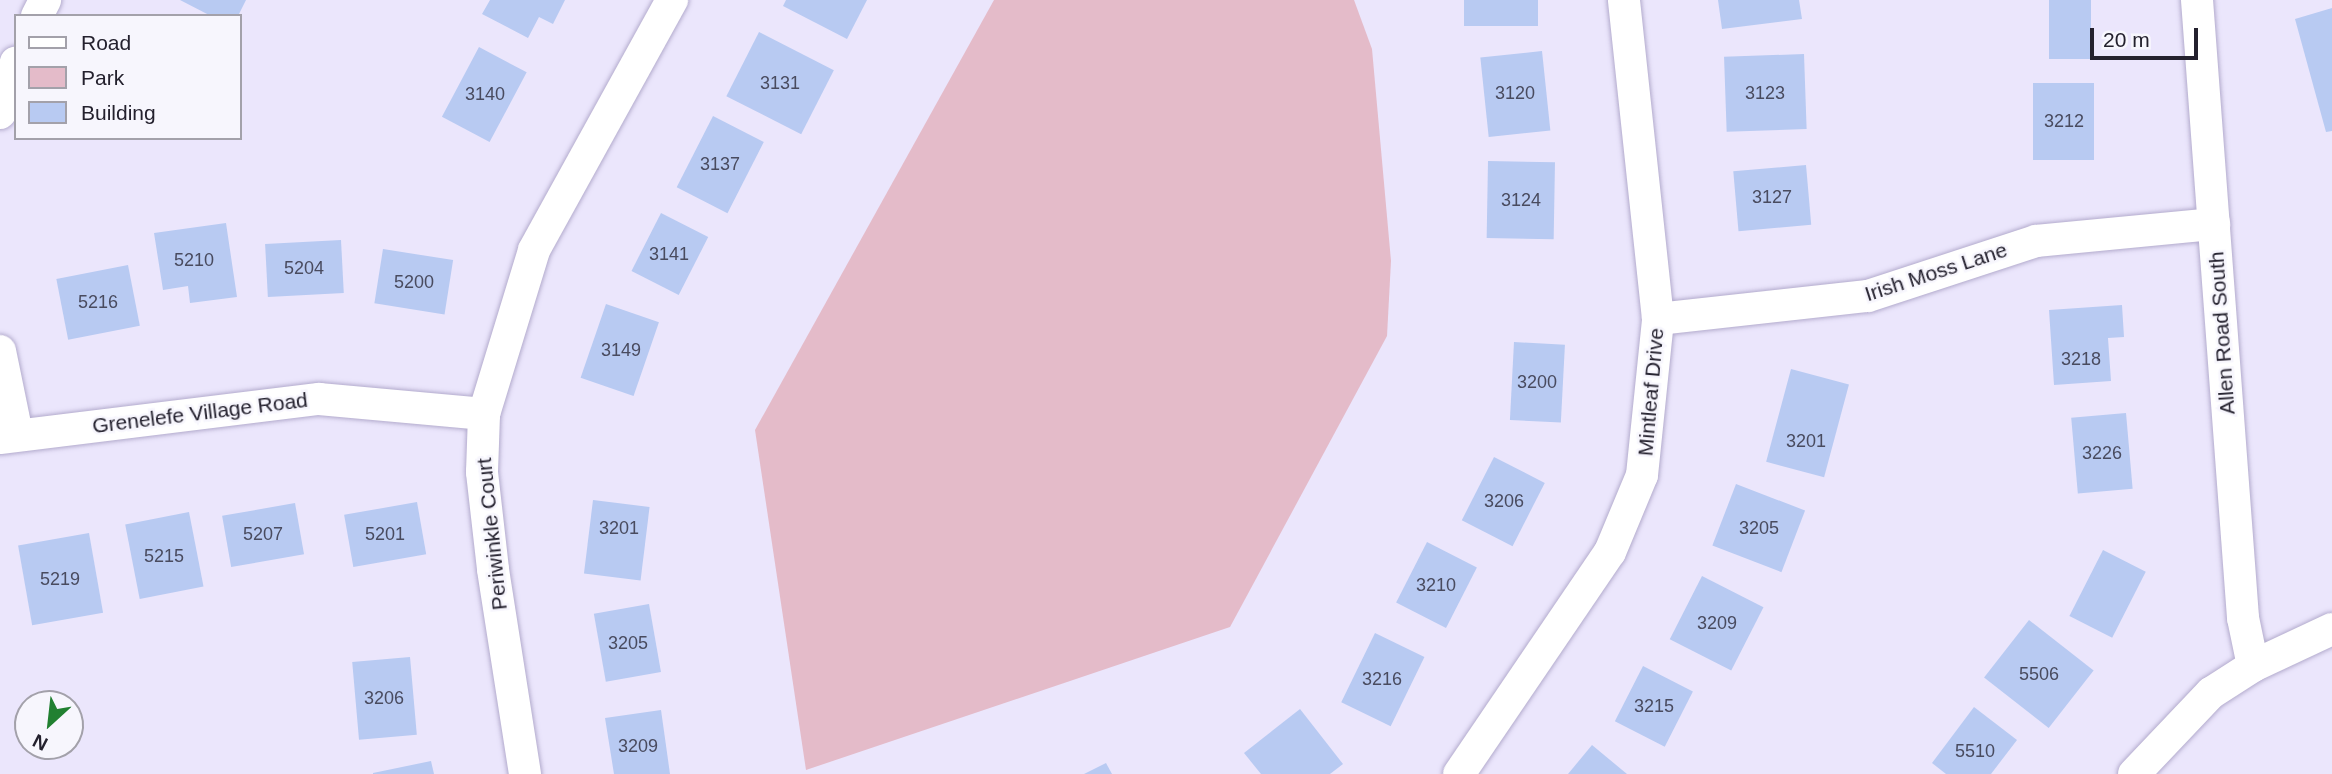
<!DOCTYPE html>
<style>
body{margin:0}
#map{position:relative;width:2332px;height:774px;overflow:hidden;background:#ebe6fc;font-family:Helvetica,sans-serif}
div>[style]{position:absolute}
.green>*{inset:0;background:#e4bbc9}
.building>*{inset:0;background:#b8caf2;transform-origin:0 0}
.roads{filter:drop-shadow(0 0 2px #b3abcd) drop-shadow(0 0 2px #b3abcd)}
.street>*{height:32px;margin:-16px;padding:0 16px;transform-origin:16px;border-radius:16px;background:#fff}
span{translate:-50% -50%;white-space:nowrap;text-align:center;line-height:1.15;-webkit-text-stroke:5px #f7f6fd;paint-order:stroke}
.number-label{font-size:18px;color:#494b5f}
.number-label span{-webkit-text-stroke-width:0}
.street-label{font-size:21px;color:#24212e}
.legend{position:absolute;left:14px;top:14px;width:228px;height:126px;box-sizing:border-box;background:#f7f6fd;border:2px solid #a3a1aa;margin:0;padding:9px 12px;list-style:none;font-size:21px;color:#24212e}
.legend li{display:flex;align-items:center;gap:14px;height:35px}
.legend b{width:35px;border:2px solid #a3a1aa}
.north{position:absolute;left:14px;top:690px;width:70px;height:70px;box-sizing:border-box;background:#f7f6fd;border:2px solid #a3a1aa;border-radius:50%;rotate:207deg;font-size:19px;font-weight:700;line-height:28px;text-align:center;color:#24212e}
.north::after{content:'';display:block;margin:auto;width:24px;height:32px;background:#218031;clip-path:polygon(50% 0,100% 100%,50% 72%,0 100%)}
.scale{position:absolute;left:2090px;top:28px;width:108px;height:32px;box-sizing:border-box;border:4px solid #24212e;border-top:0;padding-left:9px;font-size:21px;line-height:24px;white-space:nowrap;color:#24212e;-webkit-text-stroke:5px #f7f6fd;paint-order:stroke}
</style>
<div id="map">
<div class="green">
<div style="clip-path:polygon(994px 0,1354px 0,1372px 49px,1391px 261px,1387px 336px,1230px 627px,806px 770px,755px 430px)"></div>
</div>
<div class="building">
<div style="clip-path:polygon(180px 0,246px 0,238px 16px,211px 16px)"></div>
<div style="clip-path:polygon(490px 0,565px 0,553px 24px,539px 17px,528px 38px,482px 14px)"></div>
<div style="clip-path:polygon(786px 0,867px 0,847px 39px,783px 6px)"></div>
<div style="left:1464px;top:0;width:74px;height:26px"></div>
<div style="clip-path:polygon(1718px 0,1799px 0,1802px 19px,1722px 29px)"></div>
<div style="left:2049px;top:0;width:42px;height:59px"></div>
<div style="clip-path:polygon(2332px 8px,2332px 131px,2326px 132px,2295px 19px)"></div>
<div style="left:759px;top:32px;width:84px;height:72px;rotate:27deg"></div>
<div style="left:479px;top:47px;width:54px;height:79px;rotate:28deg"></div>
<div style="left:1542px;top:51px;width:80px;height:62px;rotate:84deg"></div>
<div style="left:1804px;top:54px;width:75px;height:80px;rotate:88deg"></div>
<div style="left:2033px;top:83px;width:61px;height:77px"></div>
<div style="left:713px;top:116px;width:57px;height:80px;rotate:27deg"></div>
<div style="left:1488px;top:161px;width:67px;height:77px;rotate:1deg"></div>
<div style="left:1806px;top:165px;width:60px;height:73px;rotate:85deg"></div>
<div style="left:661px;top:213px;width:53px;height:65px;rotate:27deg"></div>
<div style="clip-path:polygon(226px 223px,237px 297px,190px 303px,188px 286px,163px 290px,154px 233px)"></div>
<div style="left:341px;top:240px;width:53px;height:76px;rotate:87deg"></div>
<div style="left:383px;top:249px;width:71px;height:55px;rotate:9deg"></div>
<div style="left:128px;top:265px;width:62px;height:73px;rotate:79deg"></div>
<div style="left:606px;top:304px;width:56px;height:78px;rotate:19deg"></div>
<div style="clip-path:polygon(2122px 305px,2124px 337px,2108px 338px,2111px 381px,2054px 385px,2049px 310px)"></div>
<div style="left:1514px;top:342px;width:51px;height:78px;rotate:3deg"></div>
<div style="left:1791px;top:369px;width:60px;height:96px;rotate:15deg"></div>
<div style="left:2126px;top:413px;width:76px;height:55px;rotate:85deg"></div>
<div style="left:1494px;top:457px;width:57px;height:71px;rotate:27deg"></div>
<div style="left:1736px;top:484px;width:74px;height:66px;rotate:21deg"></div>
<div style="left:593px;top:500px;width:57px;height:74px;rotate:7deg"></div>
<div style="left:417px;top:502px;width:53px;height:74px;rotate:80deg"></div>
<div style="left:295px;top:503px;width:52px;height:74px;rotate:80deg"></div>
<div style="left:189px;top:512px;width:76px;height:65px;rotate:79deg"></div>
<div style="left:89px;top:533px;width:81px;height:72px;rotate:80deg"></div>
<div style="left:1427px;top:542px;width:56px;height:68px;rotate:27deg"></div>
<div style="left:2103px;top:550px;width:48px;height:74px;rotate:27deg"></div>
<div style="left:1702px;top:576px;width:69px;height:71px;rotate:27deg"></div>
<div style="left:649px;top:604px;width:69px;height:56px;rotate:80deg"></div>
<div style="left:2029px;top:620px;width:82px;height:73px;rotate:38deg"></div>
<div style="left:1375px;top:633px;width:55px;height:77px;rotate:26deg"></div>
<div style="left:410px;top:657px;width:78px;height:58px;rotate:85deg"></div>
<div style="left:1643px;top:666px;width:56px;height:62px;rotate:27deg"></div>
<div style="clip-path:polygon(1974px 707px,2017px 740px,1991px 774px,1946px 774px,1932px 763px)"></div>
<div style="clip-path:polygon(1300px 709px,1343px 764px,1330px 774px,1261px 774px,1244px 753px)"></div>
<div style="clip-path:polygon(661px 710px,670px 774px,614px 774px,605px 718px)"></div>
<div style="clip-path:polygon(1592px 745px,1627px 774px,1568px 774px)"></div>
<div style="clip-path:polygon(431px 761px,434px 774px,373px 774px,373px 773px)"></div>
<div style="clip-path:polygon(1106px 763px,1112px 774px,1084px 774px)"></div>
</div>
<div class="roads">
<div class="street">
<div style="left:2197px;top:0;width:620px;rotate:85.74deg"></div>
<div style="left:2243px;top:618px;width:49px;rotate:78.2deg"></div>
<div style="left:37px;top:16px;width:18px;rotate:-63deg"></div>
<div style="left:0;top:113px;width:53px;rotate:-72.6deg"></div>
<div style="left:1658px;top:319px;width:211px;rotate:-6.3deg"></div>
<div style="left:1868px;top:296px;width:177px;rotate:-18.1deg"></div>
<div style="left:2036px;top:241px;width:179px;rotate:-5.5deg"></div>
<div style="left:0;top:351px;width:85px;rotate:78.4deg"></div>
<div style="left:0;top:438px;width:321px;rotate:-7deg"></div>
<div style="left:319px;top:399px;width:166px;rotate:5.2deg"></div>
<div style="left:525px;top:774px;width:207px;rotate:-98.9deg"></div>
<div style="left:493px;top:569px;width:98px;rotate:-96.5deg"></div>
<div style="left:482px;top:472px;width:58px;rotate:-88deg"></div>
<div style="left:484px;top:414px;width:171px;rotate:-73deg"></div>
<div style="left:534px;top:250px;width:286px;rotate:-61.1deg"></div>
<div style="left:1459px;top:774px;width:268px;rotate:-55.8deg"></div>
<div style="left:1610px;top:552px;width:83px;rotate:-67.4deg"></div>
<div style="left:1642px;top:475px;width:157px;rotate:-84.1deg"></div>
<div style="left:1658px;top:319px;width:321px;rotate:-96.1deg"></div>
<div style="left:2134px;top:774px;width:112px;rotate:-46.5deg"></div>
<div style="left:2211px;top:693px;width:50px;rotate:-32.7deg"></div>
<div style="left:2253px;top:666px;width:87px;rotate:-25.1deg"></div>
</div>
</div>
<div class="number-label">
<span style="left:780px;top:83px">3131</span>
<span style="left:1515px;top:93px">3120</span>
<span style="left:1765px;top:93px">3123</span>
<span style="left:485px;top:94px">3140</span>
<span style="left:2064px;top:121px">3212</span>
<span style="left:720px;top:164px">3137</span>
<span style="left:1772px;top:197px">3127</span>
<span style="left:1521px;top:200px">3124</span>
<span style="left:669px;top:254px">3141</span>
<span style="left:194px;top:260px">5210</span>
<span style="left:304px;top:268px">5204</span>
<span style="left:414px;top:282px">5200</span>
<span style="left:98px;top:302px">5216</span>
<span style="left:621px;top:350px">3149</span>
<span style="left:2081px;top:359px">3218</span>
<span style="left:1537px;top:382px">3200</span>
<span style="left:1806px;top:441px">3201</span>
<span style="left:2102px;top:453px">3226</span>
<span style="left:1504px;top:501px">3206</span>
<span style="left:619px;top:528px">3201</span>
<span style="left:1759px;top:528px">3205</span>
<span style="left:263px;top:534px">5207</span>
<span style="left:385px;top:534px">5201</span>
<span style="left:164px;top:556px">5215</span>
<span style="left:60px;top:579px">5219</span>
<span style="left:1436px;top:585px">3210</span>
<span style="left:1717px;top:623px">3209</span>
<span style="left:628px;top:643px">3205</span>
<span style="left:2039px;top:674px">5506</span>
<span style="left:1382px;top:679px">3216</span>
<span style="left:384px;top:698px">3206</span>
<span style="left:1654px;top:706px">3215</span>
<span style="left:638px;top:746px">3209</span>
<span style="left:1975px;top:751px">5510</span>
</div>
<div class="street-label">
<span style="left:1936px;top:272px;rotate:-18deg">Irish Moss Lane</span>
<span style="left:2222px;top:333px;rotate:-94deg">Allen Road South</span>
<span style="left:1651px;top:392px;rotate:-85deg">Mintleaf Drive</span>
<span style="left:200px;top:413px;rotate:-7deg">Grenelefe Village Road</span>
<span style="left:492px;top:534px;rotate:-96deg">Periwinkle Court</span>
</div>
<ul class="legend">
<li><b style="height:9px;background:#fff"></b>Road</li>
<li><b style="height:19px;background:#e4bbc9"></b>Park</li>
<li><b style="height:19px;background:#b8caf2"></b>Building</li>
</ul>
<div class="north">N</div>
<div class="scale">20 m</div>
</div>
